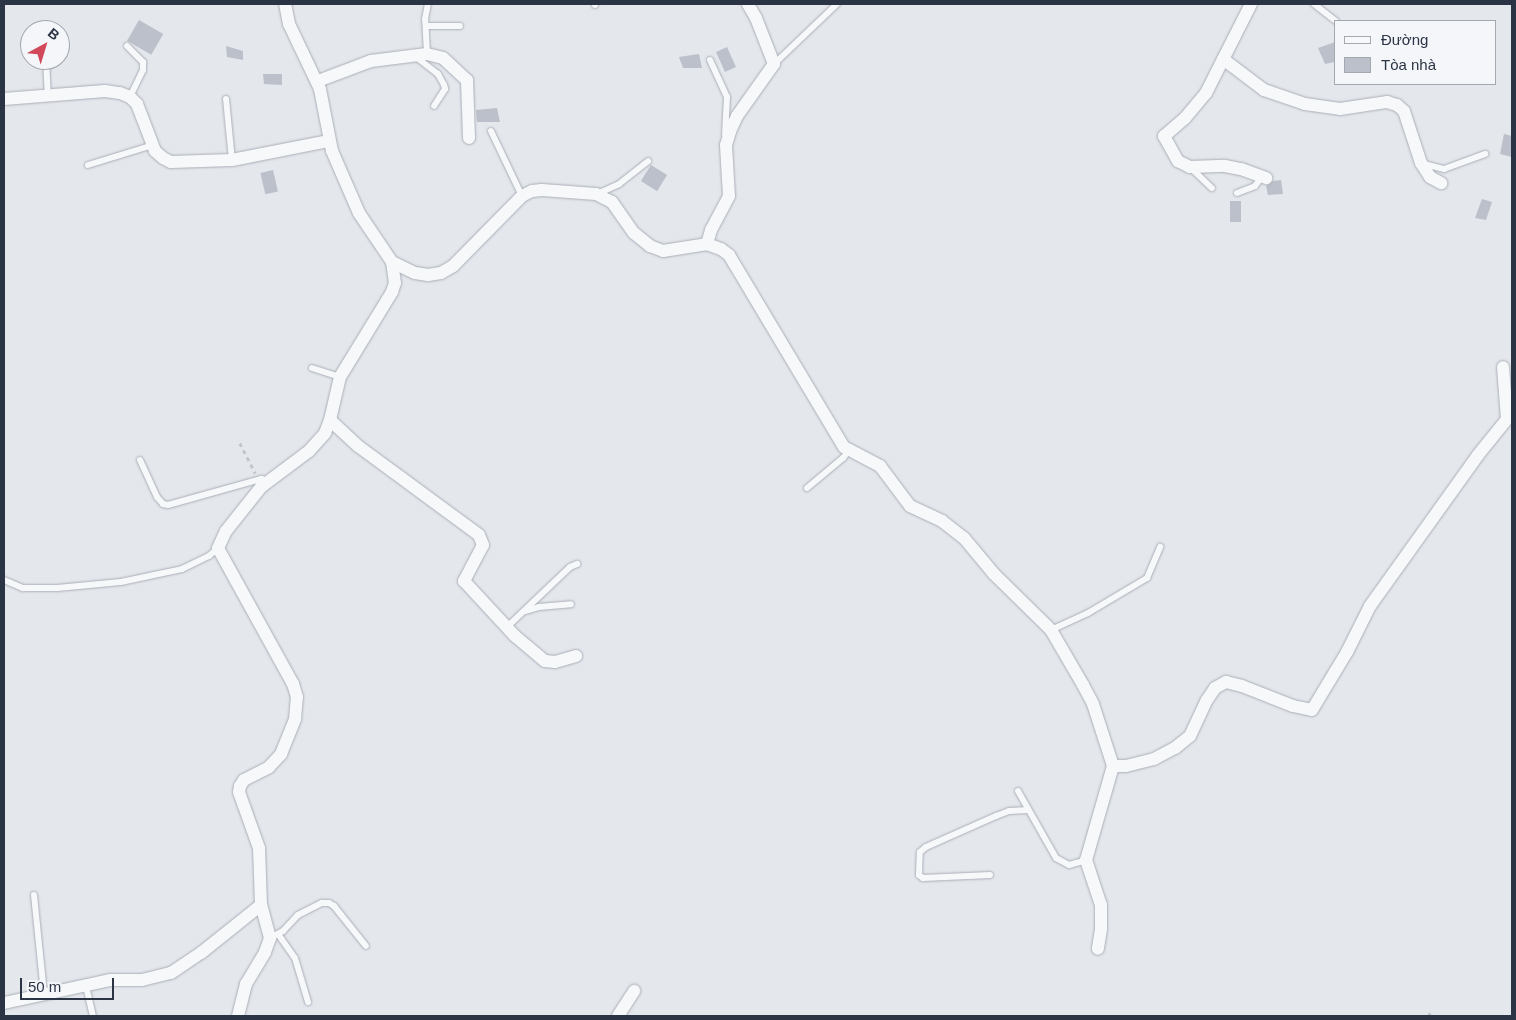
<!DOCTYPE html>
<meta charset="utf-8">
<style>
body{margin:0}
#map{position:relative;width:1516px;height:1020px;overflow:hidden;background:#e4e7ec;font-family:Helvetica,sans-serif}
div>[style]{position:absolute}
.building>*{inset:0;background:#bbc0ca;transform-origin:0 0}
.path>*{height:2.5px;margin-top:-1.25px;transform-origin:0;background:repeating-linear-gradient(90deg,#c2c5cb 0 4px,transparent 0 8px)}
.roads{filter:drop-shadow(0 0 1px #a9aeb7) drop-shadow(0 0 1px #a9aeb7)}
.service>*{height:6px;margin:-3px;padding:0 3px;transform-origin:3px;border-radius:3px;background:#f7f8fa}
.minor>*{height:12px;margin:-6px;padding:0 6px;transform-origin:6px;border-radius:6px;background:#f7f8fa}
span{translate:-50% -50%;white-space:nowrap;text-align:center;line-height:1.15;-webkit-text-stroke:4px #f4f6f9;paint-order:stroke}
.frame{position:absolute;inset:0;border:5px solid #2b3445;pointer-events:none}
.legend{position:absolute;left:1334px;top:20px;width:162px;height:65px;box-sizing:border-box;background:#f4f6f9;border:1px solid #a4a8b1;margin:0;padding:6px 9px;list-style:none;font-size:15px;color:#2b3445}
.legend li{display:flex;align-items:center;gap:10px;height:25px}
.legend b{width:25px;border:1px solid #a4a8b1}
.north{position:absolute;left:20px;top:20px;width:50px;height:50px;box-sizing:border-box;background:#f4f6f9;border:1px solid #a4a8b1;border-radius:50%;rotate:39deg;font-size:14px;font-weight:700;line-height:20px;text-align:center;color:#2b3445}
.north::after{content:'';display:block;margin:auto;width:18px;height:22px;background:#d1495b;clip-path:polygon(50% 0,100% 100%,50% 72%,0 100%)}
.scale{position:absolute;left:20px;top:978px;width:94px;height:22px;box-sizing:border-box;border:2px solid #2b3445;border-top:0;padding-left:6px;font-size:15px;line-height:18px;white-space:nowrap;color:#2b3445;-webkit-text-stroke:4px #f4f6f9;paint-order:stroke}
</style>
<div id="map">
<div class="building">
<div style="left:139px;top:20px;width:28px;height:24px;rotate:30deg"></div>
<div style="clip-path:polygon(1335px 42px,1335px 62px,1325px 64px,1318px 48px)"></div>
<div style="clip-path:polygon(226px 46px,243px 51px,243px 60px,227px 57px)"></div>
<div style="left:727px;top:47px;width:22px;height:12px;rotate:66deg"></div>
<div style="clip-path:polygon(699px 54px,702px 68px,683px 68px,679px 57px)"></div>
<div style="clip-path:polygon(263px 74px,282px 74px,282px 85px,264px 84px)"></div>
<div style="clip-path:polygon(497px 108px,500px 122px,477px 122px,476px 110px)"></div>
<div style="clip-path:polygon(1504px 134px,1512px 136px,1512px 157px,1500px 154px)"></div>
<div style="left:651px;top:165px;width:19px;height:19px;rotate:32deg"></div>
<div style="left:273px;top:170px;width:22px;height:13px;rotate:77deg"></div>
<div style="clip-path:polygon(1281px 180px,1283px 194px,1268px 195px,1266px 186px,1273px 181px)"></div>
<div style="clip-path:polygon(1482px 199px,1492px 202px,1486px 220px,1475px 218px)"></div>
<div style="left:1230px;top:201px;width:11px;height:21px"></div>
</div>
<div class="path">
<div style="left:240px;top:443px;width:34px;rotate:63deg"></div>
<div style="left:1428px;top:1016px;width:4px;rotate:-56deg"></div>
</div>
<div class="roads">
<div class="service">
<div style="left:1314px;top:4px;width:28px;rotate:38deg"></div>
<div style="left:595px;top:5px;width:1px;rotate:-90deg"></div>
<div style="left:426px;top:26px;width:34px"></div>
<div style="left:45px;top:29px;width:1px;rotate:90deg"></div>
<div style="left:127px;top:46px;width:23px;rotate:45deg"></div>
<div style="left:143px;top:62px;width:8px;rotate:90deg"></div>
<div style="left:143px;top:70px;width:30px;rotate:116deg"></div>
<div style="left:427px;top:54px;width:35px;rotate:-93deg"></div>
<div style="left:425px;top:19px;width:15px;rotate:-79deg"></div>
<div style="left:416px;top:57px;width:28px;rotate:38deg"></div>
<div style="left:438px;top:74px;width:13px;rotate:61deg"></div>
<div style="left:444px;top:85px;width:4px;rotate:76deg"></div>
<div style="left:445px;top:89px;width:20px;rotate:123deg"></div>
<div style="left:46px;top:60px;width:36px;rotate:87deg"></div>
<div style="left:710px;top:60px;width:41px;rotate:65.3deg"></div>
<div style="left:727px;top:97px;width:37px;rotate:93deg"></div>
<div style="left:774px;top:64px;width:87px;rotate:-43.6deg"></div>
<div style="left:226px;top:99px;width:61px;rotate:84.4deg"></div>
<div style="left:491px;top:131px;width:72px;rotate:64.5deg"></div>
<div style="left:1424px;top:164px;width:21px;rotate:14deg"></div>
<div style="left:1444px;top:169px;width:44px;rotate:-20.1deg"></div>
<div style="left:88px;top:165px;width:68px;rotate:-17.1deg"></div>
<div style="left:1191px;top:168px;width:29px;rotate:44deg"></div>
<div style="left:1237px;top:193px;width:19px;rotate:-21deg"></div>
<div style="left:1255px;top:186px;width:12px;rotate:-55deg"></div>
<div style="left:597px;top:194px;width:24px;rotate:-24deg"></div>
<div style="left:619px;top:184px;width:37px;rotate:-38deg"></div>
<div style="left:312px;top:368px;width:29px;rotate:18deg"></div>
<div style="left:140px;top:460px;width:41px;rotate:65.3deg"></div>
<div style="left:157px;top:497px;width:9px;rotate:49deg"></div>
<div style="left:163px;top:504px;width:5px;rotate:11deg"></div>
<div style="left:168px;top:505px;width:97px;rotate:-15.6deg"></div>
<div style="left:261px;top:479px;width:7px;rotate:16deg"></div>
<div style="left:807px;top:488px;width:47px;rotate:-39.8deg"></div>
<div style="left:843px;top:458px;width:5px;rotate:-53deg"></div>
<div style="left:846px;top:454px;width:6px;rotate:-99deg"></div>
<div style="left:4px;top:580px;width:21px;rotate:23deg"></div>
<div style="left:23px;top:588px;width:34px"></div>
<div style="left:57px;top:588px;width:64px;rotate:-5.4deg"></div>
<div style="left:121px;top:582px;width:62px;rotate:-12deg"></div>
<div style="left:182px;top:569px;width:30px;rotate:-26deg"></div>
<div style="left:209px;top:556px;width:12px;rotate:-42deg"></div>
<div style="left:526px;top:611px;width:14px;rotate:-17deg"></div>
<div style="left:539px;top:607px;width:32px;rotate:-5deg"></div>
<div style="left:507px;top:627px;width:87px;rotate:-43.6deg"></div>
<div style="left:570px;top:567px;width:8px;rotate:-23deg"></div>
<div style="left:1051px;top:630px;width:41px;rotate:-24.7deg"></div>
<div style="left:1088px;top:613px;width:69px;rotate:-30.7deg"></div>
<div style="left:1147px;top:578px;width:34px;rotate:-67deg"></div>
<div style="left:1018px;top:791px;width:77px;rotate:60.4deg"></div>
<div style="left:1056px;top:858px;width:15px;rotate:28deg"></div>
<div style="left:1069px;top:865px;width:18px;rotate:-16deg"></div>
<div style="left:990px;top:875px;width:67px;rotate:177.4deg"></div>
<div style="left:923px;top:878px;width:5px;rotate:-143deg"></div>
<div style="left:919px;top:875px;width:23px;rotate:-88deg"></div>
<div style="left:920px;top:852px;width:8px;rotate:-40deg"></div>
<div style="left:926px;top:847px;width:77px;rotate:-23.9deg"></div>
<div style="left:996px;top:816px;width:14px;rotate:-21deg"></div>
<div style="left:1009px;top:811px;width:19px;rotate:-3deg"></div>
<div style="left:34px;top:895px;width:99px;rotate:84.2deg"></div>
<div style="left:278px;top:934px;width:29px;rotate:55deg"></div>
<div style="left:295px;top:958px;width:46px;rotate:73.5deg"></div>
<div style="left:270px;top:938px;width:15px;rotate:-28deg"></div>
<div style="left:283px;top:931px;width:22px;rotate:-47deg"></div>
<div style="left:298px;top:915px;width:27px;rotate:-27deg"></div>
<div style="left:322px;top:903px;width:7px"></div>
<div style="left:329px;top:903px;width:6px;rotate:31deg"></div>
<div style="left:334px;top:906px;width:51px;rotate:51.3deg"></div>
<div style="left:86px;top:986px;width:31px;rotate:77deg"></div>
</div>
<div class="minor">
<div style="left:1251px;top:4px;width:100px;rotate:116.8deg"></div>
<div style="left:1206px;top:93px;width:33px;rotate:130deg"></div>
<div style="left:1185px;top:118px;width:28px;rotate:139deg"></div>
<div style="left:1164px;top:136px;width:29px;rotate:61deg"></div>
<div style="left:1178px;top:161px;width:13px;rotate:27deg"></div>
<div style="left:1190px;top:167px;width:35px;rotate:-2deg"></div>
<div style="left:1225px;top:166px;width:16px;rotate:11deg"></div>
<div style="left:1241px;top:169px;width:27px;rotate:20deg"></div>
<div style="left:1223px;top:59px;width:51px;rotate:37.1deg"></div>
<div style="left:1264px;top:90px;width:43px;rotate:18.9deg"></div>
<div style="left:1305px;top:104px;width:35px;rotate:8deg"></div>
<div style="left:1340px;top:109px;width:48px;rotate:-8.5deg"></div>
<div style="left:1387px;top:102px;width:10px;rotate:17deg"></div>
<div style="left:1397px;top:105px;width:9px;rotate:41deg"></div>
<div style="left:1404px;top:111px;width:55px;rotate:71.9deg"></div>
<div style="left:1421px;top:163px;width:17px;rotate:57deg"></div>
<div style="left:1430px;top:177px;width:13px;rotate:29deg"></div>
<div style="left:318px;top:81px;width:57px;rotate:-20.7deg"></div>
<div style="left:371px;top:61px;width:56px;rotate:-7.1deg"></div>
<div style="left:427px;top:54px;width:16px;rotate:14deg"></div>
<div style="left:443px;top:58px;width:33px;rotate:43deg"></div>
<div style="left:467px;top:80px;width:58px;rotate:88deg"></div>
<div style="left:4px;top:99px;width:101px;rotate:-4.5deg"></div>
<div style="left:105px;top:91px;width:15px;rotate:8deg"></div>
<div style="left:120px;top:93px;width:11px;rotate:22deg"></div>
<div style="left:130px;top:97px;width:10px;rotate:45deg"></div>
<div style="left:137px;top:104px;width:50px;rotate:69deg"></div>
<div style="left:155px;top:151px;width:11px;rotate:41deg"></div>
<div style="left:163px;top:158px;width:9px;rotate:27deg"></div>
<div style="left:171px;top:162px;width:61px;rotate:-1.9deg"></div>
<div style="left:232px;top:160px;width:99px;rotate:-11.1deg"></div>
<div style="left:707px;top:244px;width:15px;rotate:-74deg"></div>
<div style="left:711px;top:230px;width:38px;rotate:-62deg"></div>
<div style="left:729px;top:196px;width:51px;rotate:-93.4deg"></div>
<div style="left:726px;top:145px;width:17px;rotate:-73deg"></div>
<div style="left:731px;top:129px;width:14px;rotate:-65deg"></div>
<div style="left:737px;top:116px;width:64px;rotate:-54.6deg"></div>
<div style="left:774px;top:64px;width:49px;rotate:-111.4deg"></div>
<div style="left:756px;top:18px;width:16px;rotate:-120deg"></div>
<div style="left:392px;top:262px;width:25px;rotate:26deg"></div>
<div style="left:415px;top:273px;width:13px;rotate:9deg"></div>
<div style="left:428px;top:275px;width:13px;rotate:-9deg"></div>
<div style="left:441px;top:273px;width:14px;rotate:-30deg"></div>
<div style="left:453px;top:266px;width:98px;rotate:-45.4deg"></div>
<div style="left:522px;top:196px;width:11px;rotate:-27deg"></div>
<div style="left:532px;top:191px;width:10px;rotate:-6deg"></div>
<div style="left:542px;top:190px;width:54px;rotate:4.2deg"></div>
<div style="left:596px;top:194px;width:18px;rotate:27deg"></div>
<div style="left:612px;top:202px;width:38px;rotate:55deg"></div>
<div style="left:634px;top:233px;width:21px;rotate:39deg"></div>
<div style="left:650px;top:246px;width:14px;rotate:21deg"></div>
<div style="left:663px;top:251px;width:45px;rotate:-9deg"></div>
<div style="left:707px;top:244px;width:15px;rotate:20deg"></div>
<div style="left:721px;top:249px;width:10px;rotate:37deg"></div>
<div style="left:729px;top:255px;width:224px;rotate:59.1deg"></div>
<div style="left:844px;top:447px;width:41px;rotate:27.8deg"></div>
<div style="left:880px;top:466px;width:50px;rotate:53.1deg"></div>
<div style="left:910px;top:506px;width:35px;rotate:25deg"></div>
<div style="left:942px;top:521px;width:28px;rotate:38deg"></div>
<div style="left:964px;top:538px;width:47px;rotate:50.2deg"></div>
<div style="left:994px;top:574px;width:80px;rotate:44.5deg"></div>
<div style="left:1051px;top:630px;width:64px;rotate:59.8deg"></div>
<div style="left:1083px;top:685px;width:21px;rotate:62deg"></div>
<div style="left:1093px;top:704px;width:65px;rotate:72.1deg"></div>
<div style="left:1113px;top:766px;width:98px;rotate:106deg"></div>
<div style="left:1086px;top:860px;width:47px;rotate:71.6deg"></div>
<div style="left:1101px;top:905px;width:24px;rotate:90deg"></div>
<div style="left:1101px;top:929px;width:20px;rotate:99deg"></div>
<div style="left:330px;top:420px;width:38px;rotate:43deg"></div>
<div style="left:358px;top:446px;width:150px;rotate:36.3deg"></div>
<div style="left:479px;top:535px;width:11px;rotate:68deg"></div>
<div style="left:483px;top:545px;width:41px;rotate:117.8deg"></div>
<div style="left:464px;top:581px;width:75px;rotate:47.2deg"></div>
<div style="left:515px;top:636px;width:39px;rotate:40deg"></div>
<div style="left:545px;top:661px;width:10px;rotate:6deg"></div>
<div style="left:555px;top:662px;width:22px;rotate:-16deg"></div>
<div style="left:1113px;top:766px;width:13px"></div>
<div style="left:1126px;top:766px;width:29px;rotate:-14deg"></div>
<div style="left:1154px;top:759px;width:24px;rotate:-28deg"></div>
<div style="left:1175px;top:748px;width:19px;rotate:-39deg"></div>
<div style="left:1190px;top:736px;width:40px;rotate:-65deg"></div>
<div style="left:1207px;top:700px;width:14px;rotate:-56deg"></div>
<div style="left:1215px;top:688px;width:13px;rotate:-29deg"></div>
<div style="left:1226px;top:682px;width:16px;rotate:14deg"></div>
<div style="left:1242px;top:686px;width:55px;rotate:21.4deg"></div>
<div style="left:1293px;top:706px;width:19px;rotate:12deg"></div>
<div style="left:1312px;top:710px;width:68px;rotate:-58.9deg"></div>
<div style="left:1347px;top:652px;width:51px;rotate:-63.4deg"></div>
<div style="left:1370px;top:606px;width:186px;rotate:-54.4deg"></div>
<div style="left:1478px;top:455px;width:46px;rotate:-51.1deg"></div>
<div style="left:1507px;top:419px;width:52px;rotate:-94.4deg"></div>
<div style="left:4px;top:1003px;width:108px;rotate:-12.2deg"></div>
<div style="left:110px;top:980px;width:32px"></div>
<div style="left:142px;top:980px;width:30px;rotate:-14deg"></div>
<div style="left:171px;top:973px;width:36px;rotate:-34deg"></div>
<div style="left:201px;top:953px;width:77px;rotate:-38.7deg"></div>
<div style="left:238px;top:1016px;width:33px;rotate:-76deg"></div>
<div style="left:246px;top:984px;width:37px;rotate:-59deg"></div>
<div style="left:265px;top:952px;width:15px;rotate:-70deg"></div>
<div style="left:270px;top:938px;width:34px;rotate:-105deg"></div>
<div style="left:261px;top:905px;width:57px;rotate:-92deg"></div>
<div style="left:259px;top:848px;width:59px;rotate:-109.7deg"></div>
<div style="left:239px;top:792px;width:6px;rotate:-81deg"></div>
<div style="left:240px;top:786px;width:7px;rotate:-56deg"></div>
<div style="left:244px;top:780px;width:28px;rotate:-27deg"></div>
<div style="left:269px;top:767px;width:18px;rotate:-47deg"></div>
<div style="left:281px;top:754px;width:38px;rotate:-68deg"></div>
<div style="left:295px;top:719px;width:22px;rotate:-85deg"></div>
<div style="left:297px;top:697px;width:14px;rotate:-107deg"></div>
<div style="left:293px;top:684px;width:155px;rotate:-118.9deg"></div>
<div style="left:218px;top:548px;width:19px;rotate:-65deg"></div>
<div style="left:226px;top:531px;width:56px;rotate:-51.5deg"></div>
<div style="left:261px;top:487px;width:60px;rotate:-36.9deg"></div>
<div style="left:309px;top:451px;width:24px;rotate:-48deg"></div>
<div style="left:325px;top:433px;width:14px;rotate:-69deg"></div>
<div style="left:330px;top:420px;width:44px;rotate:-76.9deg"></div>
<div style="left:340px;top:377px;width:100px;rotate:-58.5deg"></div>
<div style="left:392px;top:292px;width:9px;rotate:-72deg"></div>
<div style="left:395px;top:283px;width:21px;rotate:-98deg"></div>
<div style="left:392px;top:262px;width:59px;rotate:-124deg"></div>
<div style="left:359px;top:213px;width:68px;rotate:-113.5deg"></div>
<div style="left:332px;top:151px;width:63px;rotate:-101deg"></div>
<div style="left:320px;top:89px;width:72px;rotate:-115.5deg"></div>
<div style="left:289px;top:24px;width:20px;rotate:-101deg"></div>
<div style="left:618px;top:1016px;width:30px;rotate:-57deg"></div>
</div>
</div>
<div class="frame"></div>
<ul class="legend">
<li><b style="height:6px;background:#f7f8fa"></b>Đường</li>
<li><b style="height:14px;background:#bbc0ca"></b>Tòa nhà</li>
</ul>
<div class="north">B</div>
<div class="scale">50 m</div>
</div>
